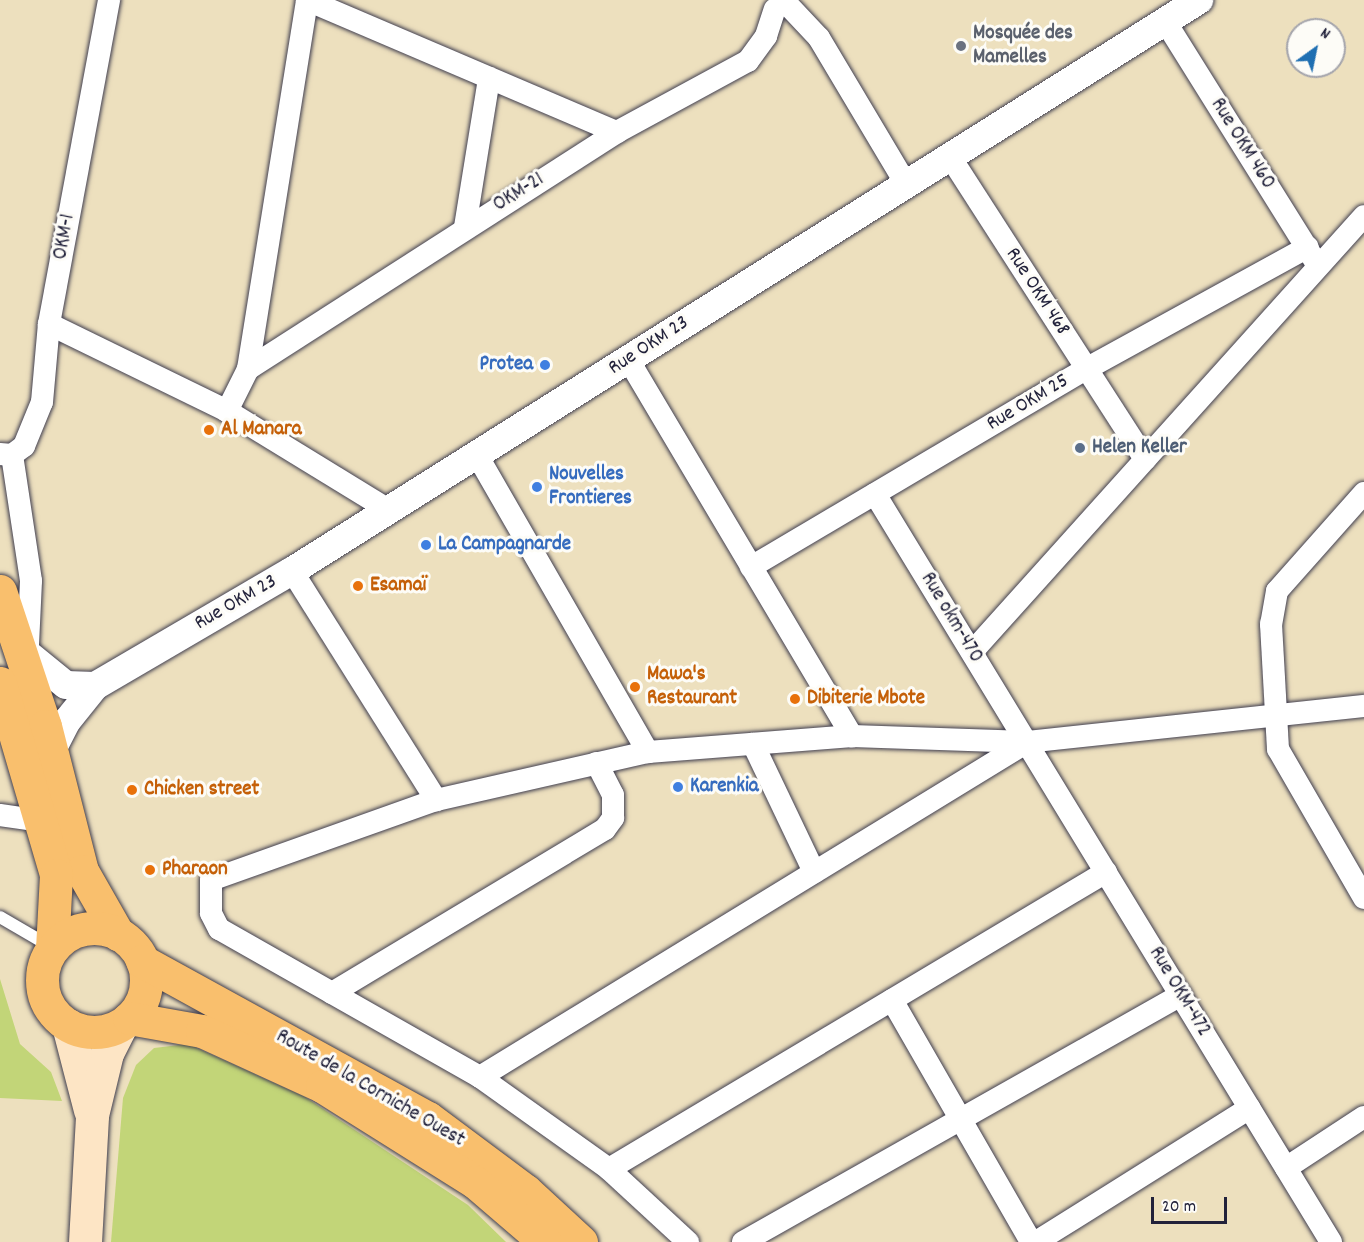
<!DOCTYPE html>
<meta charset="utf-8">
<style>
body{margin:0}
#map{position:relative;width:1364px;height:1242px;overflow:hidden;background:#ede0be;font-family:Dekko,sans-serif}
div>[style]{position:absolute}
.green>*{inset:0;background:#c2d578}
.roads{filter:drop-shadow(0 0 2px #403e4f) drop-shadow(0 0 2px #403e4f)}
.service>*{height:12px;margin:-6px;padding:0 6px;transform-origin:6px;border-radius:6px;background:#fff}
.minor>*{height:22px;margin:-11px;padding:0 11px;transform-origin:11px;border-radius:11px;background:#fff}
.tertiary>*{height:28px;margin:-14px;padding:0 14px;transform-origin:14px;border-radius:14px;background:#fff}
.secondary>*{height:33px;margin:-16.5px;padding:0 16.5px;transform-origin:16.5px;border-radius:16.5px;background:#fde5c5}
.trunk>*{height:33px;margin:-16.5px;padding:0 16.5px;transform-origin:16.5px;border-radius:16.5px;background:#f9bf6d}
.trunk>.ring{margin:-16.5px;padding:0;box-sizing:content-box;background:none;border:33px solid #f9bf6d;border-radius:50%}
.dots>*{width:16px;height:16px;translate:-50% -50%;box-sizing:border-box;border:3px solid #fdfcf7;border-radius:50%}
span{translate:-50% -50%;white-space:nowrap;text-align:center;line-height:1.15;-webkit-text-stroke:6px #fdfcf7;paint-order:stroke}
.worship-label{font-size:21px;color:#5b616d;font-weight:700}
.left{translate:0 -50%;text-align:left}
.street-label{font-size:21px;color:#22223b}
.shop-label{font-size:21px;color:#366cbe;font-weight:700}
.right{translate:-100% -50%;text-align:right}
.food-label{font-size:21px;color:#c56008;font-weight:700}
.service-label{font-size:21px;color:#4e5e75;font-weight:700}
.north{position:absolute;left:1286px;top:18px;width:60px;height:60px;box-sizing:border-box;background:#fdfcf7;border:2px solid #a5a5ac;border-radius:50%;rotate:33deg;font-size:16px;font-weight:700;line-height:24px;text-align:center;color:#22223b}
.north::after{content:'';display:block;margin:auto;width:21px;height:27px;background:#1f6fb2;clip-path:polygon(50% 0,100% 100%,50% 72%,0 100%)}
.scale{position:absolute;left:1151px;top:1197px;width:76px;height:27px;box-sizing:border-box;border:3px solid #22223b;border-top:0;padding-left:8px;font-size:18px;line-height:21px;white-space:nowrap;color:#22223b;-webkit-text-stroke:4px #fdfcf7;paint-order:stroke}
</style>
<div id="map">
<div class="green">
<div style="clip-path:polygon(0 979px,20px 1044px,51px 1072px,62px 1101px,0 1098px)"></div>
<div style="clip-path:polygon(188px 1044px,305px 1097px,468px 1205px,506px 1242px,111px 1242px,123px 1098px,136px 1065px,154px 1048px)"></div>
</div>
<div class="roads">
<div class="service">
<div style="left:0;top:917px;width:56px;rotate:30.3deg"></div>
</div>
<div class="minor">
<div style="left:788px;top:5px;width:45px;rotate:46.8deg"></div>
<div style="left:819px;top:38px;width:168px;rotate:59.2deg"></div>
<div style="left:1165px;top:21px;width:281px;rotate:58deg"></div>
<div style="left:949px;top:155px;width:362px;rotate:57.2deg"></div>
<div style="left:465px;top:227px;width:151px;rotate:-80.8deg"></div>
<div style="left:49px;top:324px;width:198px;rotate:26deg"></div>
<div style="left:227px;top:411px;width:185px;rotate:31.5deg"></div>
<div style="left:628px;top:359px;width:439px;rotate:59.3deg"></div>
<div style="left:248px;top:369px;width:439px;rotate:-32.7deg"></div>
<div style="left:617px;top:132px;width:149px;rotate:-28.5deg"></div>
<div style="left:748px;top:61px;width:31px;rotate:-54deg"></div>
<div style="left:766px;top:36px;width:28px;rotate:-72deg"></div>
<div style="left:227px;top:411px;width:47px;rotate:-63.4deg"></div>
<div style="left:248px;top:369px;width:374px;rotate:-80.9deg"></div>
<div style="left:307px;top:0;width:337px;rotate:23.1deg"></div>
<div style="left:0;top:454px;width:12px;rotate:5deg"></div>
<div style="left:12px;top:455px;width:15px;rotate:-37deg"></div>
<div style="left:24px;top:446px;width:48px;rotate:-67.8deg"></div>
<div style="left:42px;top:402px;width:78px;rotate:-84.9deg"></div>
<div style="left:49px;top:324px;width:330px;rotate:-79.5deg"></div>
<div style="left:12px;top:455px;width:127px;rotate:81.4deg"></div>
<div style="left:31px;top:581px;width:84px;rotate:92.7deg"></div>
<div style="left:477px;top:455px;width:343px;rotate:60.1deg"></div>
<div style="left:1364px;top:493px;width:131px;rotate:131.6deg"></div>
<div style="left:1277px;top:591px;width:34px;rotate:100deg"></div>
<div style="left:1271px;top:624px;width:125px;rotate:86.8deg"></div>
<div style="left:1278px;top:749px;width:172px;rotate:60deg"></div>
<div style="left:875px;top:494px;width:876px;rotate:58.63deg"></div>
<div style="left:751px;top:567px;width:389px;rotate:-30.6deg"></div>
<div style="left:1086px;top:369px;width:253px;rotate:-28.8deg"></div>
<div style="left:292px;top:571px;width:271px;rotate:57.8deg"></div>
<div style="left:972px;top:652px;width:586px;rotate:-48.04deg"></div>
<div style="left:753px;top:744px;width:142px;rotate:64.5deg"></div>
<div style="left:0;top:815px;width:41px;rotate:8.3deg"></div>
<div style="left:332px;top:993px;width:318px;rotate:-31deg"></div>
<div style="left:605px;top:829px;width:14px;rotate:-54deg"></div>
<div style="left:613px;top:818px;width:23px;rotate:-90deg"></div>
<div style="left:613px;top:795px;width:36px;rotate:-117deg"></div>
<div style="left:892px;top:1000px;width:279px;rotate:60.1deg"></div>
<div style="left:480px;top:1077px;width:641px;rotate:-31.48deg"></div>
<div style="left:1286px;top:1168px;width:93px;rotate:-33.2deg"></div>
<div style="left:609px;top:1169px;width:579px;rotate:-30.86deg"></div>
<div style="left:688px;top:1242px;width:108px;rotate:-137.3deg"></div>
<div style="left:609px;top:1169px;width:158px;rotate:-144.5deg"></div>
<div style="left:480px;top:1077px;width:300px;rotate:-150.4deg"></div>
<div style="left:219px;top:929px;width:18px;rotate:-117deg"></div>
<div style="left:211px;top:913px;width:33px;rotate:-90deg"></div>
<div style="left:211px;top:880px;width:239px;rotate:-19.6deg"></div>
<div style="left:436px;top:800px;width:217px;rotate:-12.8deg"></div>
<div style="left:648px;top:752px;width:205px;rotate:-4.5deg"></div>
<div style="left:852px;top:736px;width:175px;rotate:2deg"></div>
<div style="left:1027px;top:742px;width:339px;rotate:-6.1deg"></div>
<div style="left:743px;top:1242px;width:503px;rotate:-29.42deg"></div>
<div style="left:1036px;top:1242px;width:252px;rotate:-32.1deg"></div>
</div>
<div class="tertiary">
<div style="left:19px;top:647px;width:60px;rotate:39deg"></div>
<div style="left:66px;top:685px;width:29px;rotate:2deg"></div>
<div style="left:51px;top:752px;width:35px;rotate:-63deg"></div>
<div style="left:67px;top:721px;width:45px;rotate:-51.3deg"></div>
<div style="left:95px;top:686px;width:228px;rotate:-30.3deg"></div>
<div style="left:292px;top:571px;width:1072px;rotate:-32.19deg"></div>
</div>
<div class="secondary">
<div style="left:68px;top:1025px;width:88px;rotate:75.5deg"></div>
<div style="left:85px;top:1242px;width:127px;rotate:-86.8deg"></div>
<div style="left:92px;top:1115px;width:64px;rotate:-76.4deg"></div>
<div style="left:107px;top:1053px;width:31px;rotate:-63deg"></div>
</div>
<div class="trunk">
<div style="left:0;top:591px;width:142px;rotate:71.6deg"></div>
<div style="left:45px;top:726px;width:150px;rotate:75.7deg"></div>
<div style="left:82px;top:871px;width:73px;rotate:60.3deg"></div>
<div style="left:0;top:683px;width:200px;rotate:73.7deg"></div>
<div style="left:56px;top:875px;width:73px;rotate:93.1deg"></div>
<div class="ring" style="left:42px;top:928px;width:71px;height:71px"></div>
<div style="left:142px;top:961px;width:326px;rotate:28.8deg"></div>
<div style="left:428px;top:1118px;width:122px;rotate:36.7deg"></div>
<div style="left:526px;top:1191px;width:75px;rotate:42.8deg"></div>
<div style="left:129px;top:1018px;width:74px;rotate:10.1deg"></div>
<div style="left:202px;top:1031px;width:132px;rotate:24.6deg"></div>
<div style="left:322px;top:1086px;width:181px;rotate:32.1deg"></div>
<div style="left:475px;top:1182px;width:92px;rotate:40.6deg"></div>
</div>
</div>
<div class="dots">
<div style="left:961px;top:46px;background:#6b7280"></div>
<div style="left:545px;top:365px;background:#3f7fe0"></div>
<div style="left:209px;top:430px;background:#e8710a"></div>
<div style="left:1080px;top:448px;background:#5c6f8a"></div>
<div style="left:537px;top:487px;background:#3f7fe0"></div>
<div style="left:426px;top:545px;background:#3f7fe0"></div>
<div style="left:358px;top:586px;background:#e8710a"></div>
<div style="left:635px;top:687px;background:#e8710a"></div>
<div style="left:795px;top:699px;background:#e8710a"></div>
<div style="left:678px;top:787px;background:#3f7fe0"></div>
<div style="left:132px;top:790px;background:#e8710a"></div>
<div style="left:150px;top:870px;background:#e8710a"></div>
</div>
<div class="worship-label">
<span class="left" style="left:973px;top:46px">Mosquée des<br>Mamelles</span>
</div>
<div class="street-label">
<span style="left:1242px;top:144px;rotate:58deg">Rue OKM 460</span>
<span style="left:519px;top:193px;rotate:-32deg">OKM-21</span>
<span style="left:65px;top:237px;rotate:-80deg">OKM-1</span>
<span style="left:1037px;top:292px;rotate:57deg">Rue OKM 468</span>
<span style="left:649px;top:346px;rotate:-33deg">Rue OKM 23</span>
<span style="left:1028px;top:403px;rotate:-31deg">Rue OKM 25</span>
<span style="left:236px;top:603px;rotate:-30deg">Rue OKM 23</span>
<span style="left:951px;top:618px;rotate:59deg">Rue okm-470</span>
<span style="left:1179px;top:992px;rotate:59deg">Rue OKM-472</span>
<span style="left:370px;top:1089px;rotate:30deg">Route de la Corniche Ouest</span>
</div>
<div class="shop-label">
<span class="right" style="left:533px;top:365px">Protea</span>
<span class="left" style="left:549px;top:487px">Nouvelles<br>Frontieres</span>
<span class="left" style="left:438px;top:545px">La Campagnarde</span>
<span class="left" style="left:690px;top:787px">Karenkia</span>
</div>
<div class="food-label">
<span class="left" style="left:221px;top:430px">Al Manara</span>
<span class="left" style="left:370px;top:586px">Esamaï</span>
<span class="left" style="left:647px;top:687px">Mawa's<br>Restaurant</span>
<span class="left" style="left:807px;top:699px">Dibiterie Mbote</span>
<span class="left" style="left:144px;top:790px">Chicken street</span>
<span class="left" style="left:162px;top:870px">Pharaon</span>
</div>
<div class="service-label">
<span class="left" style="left:1092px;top:448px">Helen Keller</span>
</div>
<div class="north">N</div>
<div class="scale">20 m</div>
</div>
